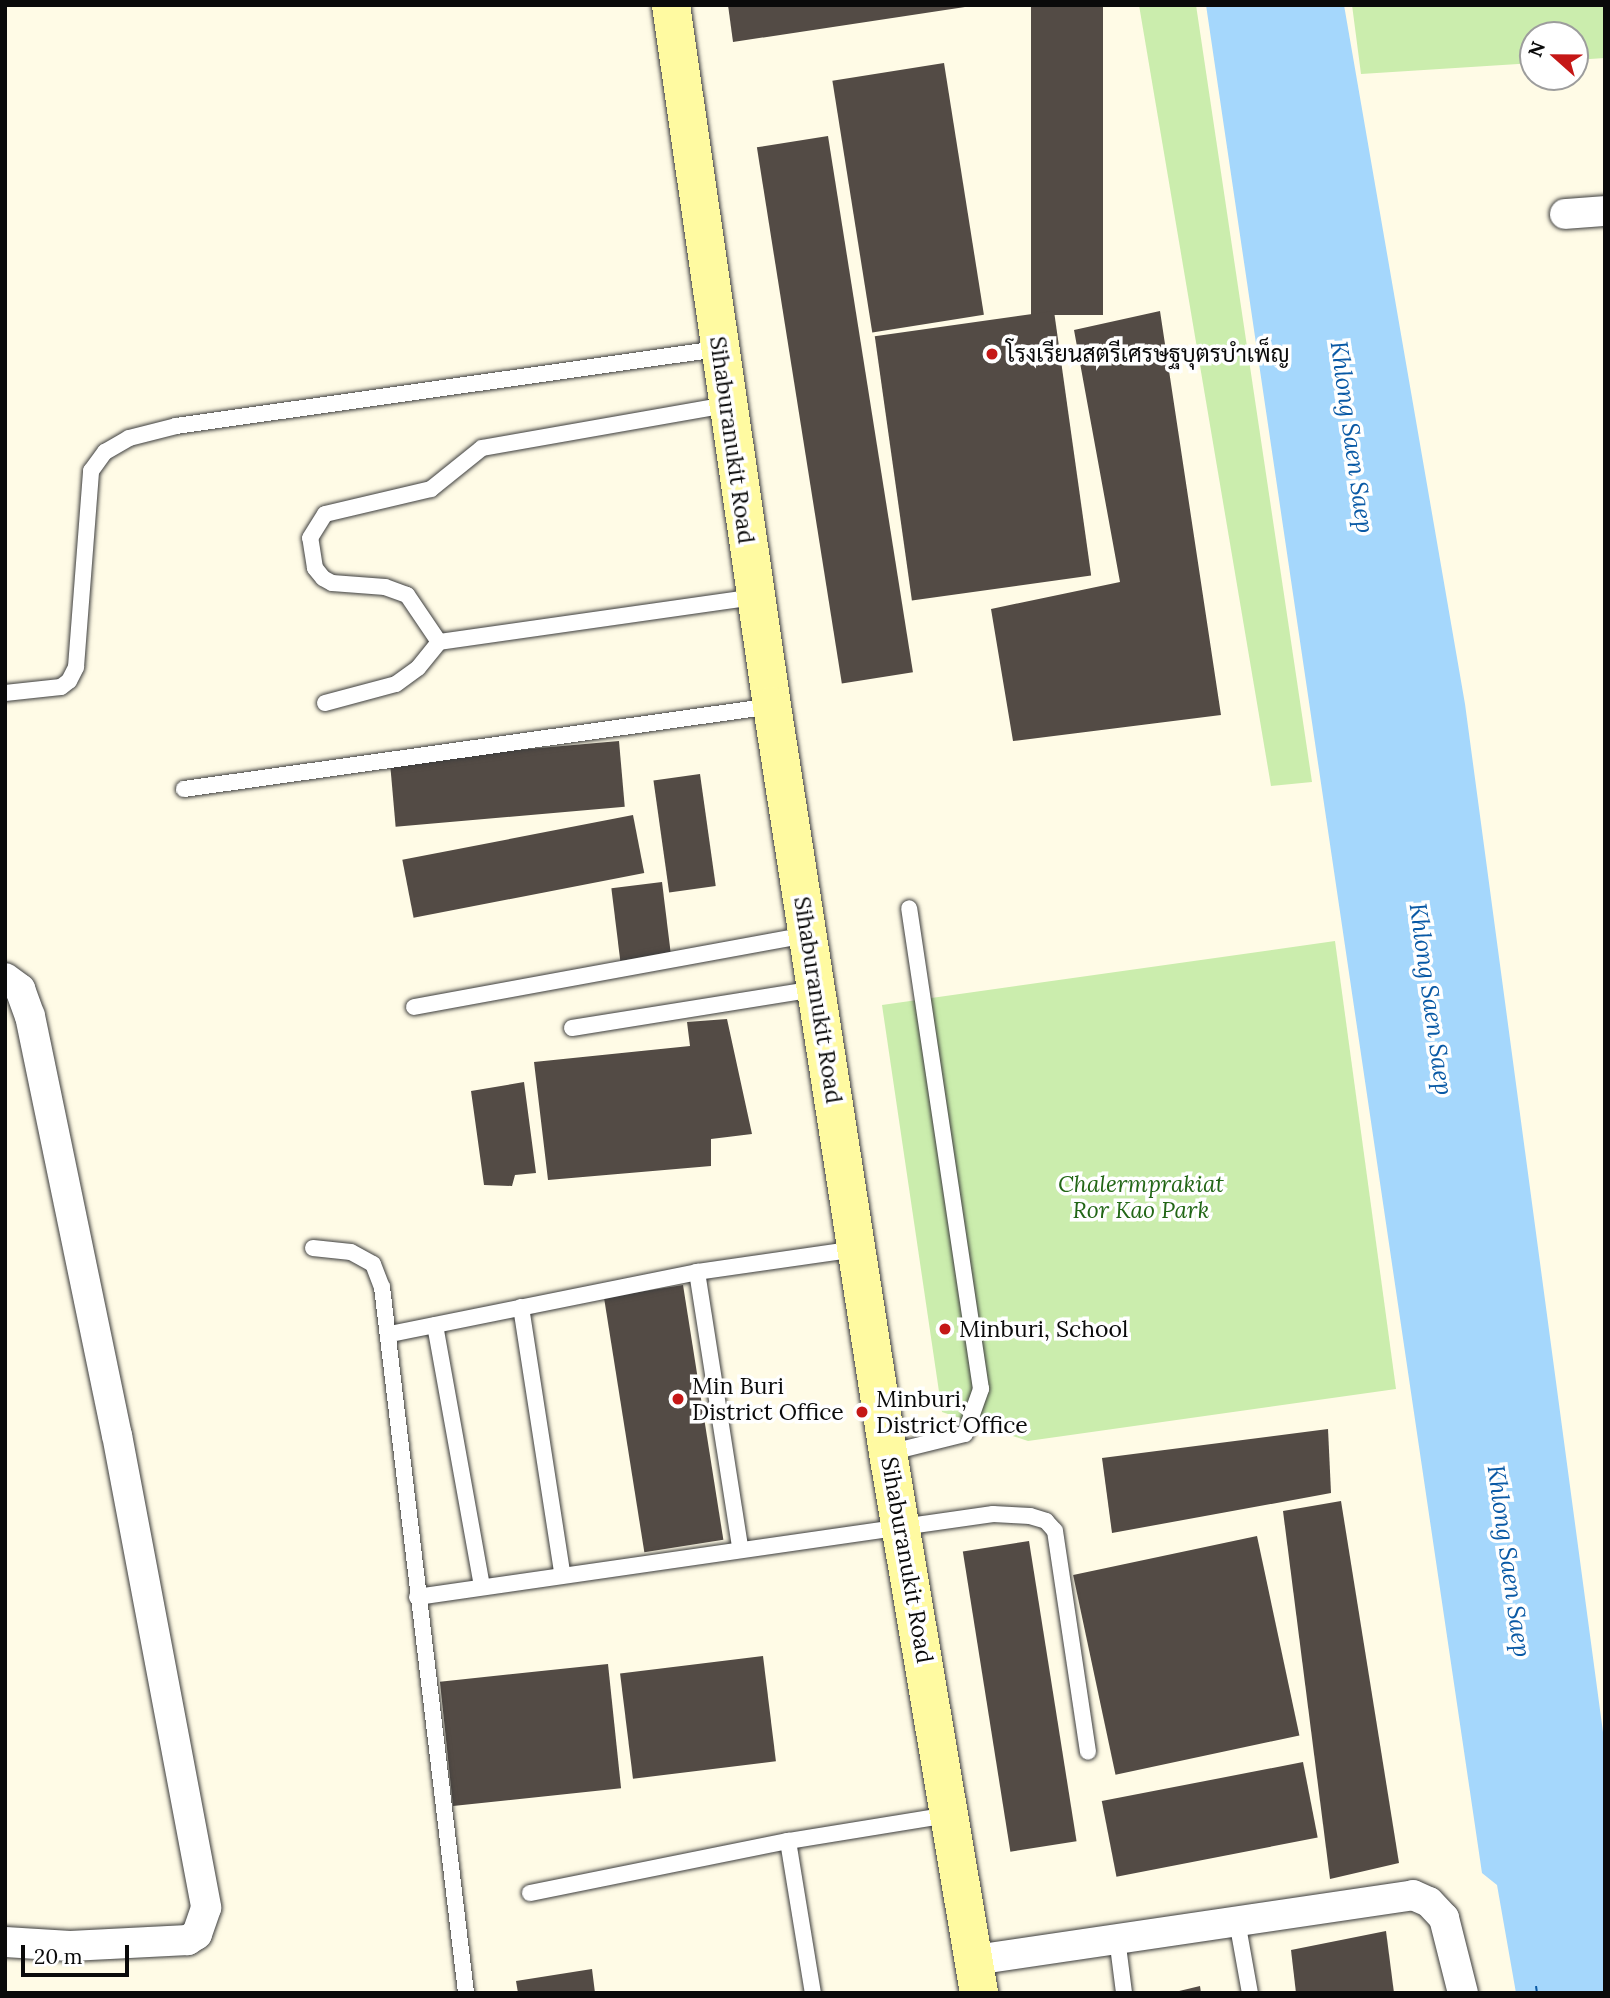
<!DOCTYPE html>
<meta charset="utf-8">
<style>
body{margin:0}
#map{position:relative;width:1610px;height:1998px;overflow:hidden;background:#fffbe6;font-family:Lora,Sarabun,serif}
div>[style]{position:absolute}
.green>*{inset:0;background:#cbedad}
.water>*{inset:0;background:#a5d7fc}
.ferry>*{height:2px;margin-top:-1px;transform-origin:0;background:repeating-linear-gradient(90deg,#0959a5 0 9px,transparent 0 16px)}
.building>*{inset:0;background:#534b45;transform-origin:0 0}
.roads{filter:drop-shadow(0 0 2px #3d3d3d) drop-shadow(0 0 2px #3d3d3d)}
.service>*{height:16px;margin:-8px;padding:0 8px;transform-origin:8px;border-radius:8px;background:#fff}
.minor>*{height:30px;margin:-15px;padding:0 15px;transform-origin:15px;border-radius:15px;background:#fff}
.secondary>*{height:38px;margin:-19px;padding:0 19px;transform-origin:19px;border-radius:19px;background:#fffaa1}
.dots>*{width:19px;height:19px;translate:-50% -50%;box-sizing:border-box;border:4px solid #fff;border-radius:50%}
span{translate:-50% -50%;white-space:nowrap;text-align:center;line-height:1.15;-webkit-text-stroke:7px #fff;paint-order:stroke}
.poi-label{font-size:23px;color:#0a0a0a}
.left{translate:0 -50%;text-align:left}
.street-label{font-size:23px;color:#0a0a0a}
.park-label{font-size:23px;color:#226616;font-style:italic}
.water-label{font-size:24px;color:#0959a5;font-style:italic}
.frame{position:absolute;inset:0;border:7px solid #0a0a0a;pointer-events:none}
.north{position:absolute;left:1519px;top:21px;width:70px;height:70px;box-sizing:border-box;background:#fff;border:2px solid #9d9d9d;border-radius:50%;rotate:291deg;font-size:19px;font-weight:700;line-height:28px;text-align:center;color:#0a0a0a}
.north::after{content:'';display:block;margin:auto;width:24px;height:32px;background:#c51716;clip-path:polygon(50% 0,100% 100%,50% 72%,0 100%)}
.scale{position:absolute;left:21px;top:1945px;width:108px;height:32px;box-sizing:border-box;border:4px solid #0a0a0a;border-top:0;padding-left:9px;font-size:21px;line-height:24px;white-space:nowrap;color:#0a0a0a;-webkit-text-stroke:5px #fff;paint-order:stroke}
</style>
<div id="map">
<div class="green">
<div style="clip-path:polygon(1139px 5px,1196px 5px,1312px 782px,1271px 786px)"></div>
<div style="clip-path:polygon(1352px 5px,1605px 5px,1605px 58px,1575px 60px,1575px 35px,1533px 35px,1533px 63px,1361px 74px)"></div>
<div style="clip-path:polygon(1335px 941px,1396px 1389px,1028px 1441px,942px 1412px,882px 1005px)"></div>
</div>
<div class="water">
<div style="clip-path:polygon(1206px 5px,1344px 5px,1465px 704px,1605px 1747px,1605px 1993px,1516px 1993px,1497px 1885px,1482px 1873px)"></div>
</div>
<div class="ferry">
<div style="left:1536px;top:1986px;width:7px;rotate:82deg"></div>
</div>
<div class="building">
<div style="clip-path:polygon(728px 5px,965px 5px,965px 7px,733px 42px)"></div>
<div style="left:1031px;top:5px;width:72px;height:310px"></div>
<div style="left:944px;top:63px;width:255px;height:113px;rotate:81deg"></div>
<div style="left:828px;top:136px;width:543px;height:72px;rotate:81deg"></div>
<div style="left:1054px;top:311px;width:267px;height:181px;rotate:82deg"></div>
<div style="clip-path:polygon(1160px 311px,1221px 715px,1013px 741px,991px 609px,1120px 582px,1074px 330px)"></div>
<div style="left:619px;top:741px;width:66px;height:230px;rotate:85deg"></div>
<div style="left:700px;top:774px;width:113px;height:47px;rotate:82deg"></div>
<div style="left:633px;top:815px;width:59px;height:235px;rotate:79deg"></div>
<div style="left:662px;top:882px;width:73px;height:51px;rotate:83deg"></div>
<div style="clip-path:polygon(727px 1019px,752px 1134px,711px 1139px,711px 1166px,548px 1180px,534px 1062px,690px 1046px,687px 1022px)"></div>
<div style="clip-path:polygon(524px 1082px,536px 1173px,515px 1175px,512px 1186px,484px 1185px,471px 1091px)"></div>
<div style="left:683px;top:1285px;width:258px;height:80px;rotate:81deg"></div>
<div style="clip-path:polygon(1328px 1429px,1331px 1493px,1112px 1533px,1102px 1458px)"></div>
<div style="clip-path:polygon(1341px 1501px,1399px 1863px,1330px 1879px,1283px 1511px)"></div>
<div style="left:1257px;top:1536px;width:204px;height:188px;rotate:78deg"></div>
<div style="left:1029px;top:1541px;width:304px;height:67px;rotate:81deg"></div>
<div style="left:763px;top:1656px;width:106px;height:144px;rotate:83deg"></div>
<div style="left:608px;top:1664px;width:125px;height:169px;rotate:84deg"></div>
<div style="left:1303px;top:1762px;width:77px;height:205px;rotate:79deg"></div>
<div style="clip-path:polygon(1386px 1931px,1394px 1993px,1296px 1993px,1291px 1950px)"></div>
<div style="clip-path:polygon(592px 1969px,595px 1993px,518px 1993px,516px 1981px)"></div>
<div style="clip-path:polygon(1200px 1986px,1201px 1993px,1175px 1993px,1175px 1992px)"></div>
</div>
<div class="roads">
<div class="service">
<div style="left:439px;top:642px;width:57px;rotate:-124.2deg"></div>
<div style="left:407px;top:595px;width:23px;rotate:-160deg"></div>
<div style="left:385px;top:587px;width:53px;rotate:-175.7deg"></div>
<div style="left:332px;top:583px;width:10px;rotate:-151deg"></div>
<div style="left:323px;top:578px;width:13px;rotate:-129deg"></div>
<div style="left:315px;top:568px;width:30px;rotate:-99deg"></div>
<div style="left:310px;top:538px;width:28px;rotate:-58deg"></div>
<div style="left:325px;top:514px;width:109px;rotate:-13.3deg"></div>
<div style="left:431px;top:489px;width:65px;rotate:-38.8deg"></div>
<div style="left:482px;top:448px;width:248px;rotate:-10deg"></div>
<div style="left:5px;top:693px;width:56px;rotate:-6.1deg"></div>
<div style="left:61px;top:687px;width:10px;rotate:-37deg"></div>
<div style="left:69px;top:681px;width:16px;rotate:-63deg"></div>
<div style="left:76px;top:667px;width:197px;rotate:-85.6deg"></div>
<div style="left:91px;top:471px;width:24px;rotate:-54deg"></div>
<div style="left:105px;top:452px;width:28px;rotate:-30deg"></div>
<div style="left:129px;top:438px;width:49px;rotate:-14.3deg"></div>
<div style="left:176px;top:426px;width:547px;rotate:-8.09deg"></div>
<div style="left:325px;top:703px;width:73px;rotate:-15deg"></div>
<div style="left:396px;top:684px;width:27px;rotate:-36deg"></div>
<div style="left:418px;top:668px;width:33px;rotate:-51deg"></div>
<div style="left:439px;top:642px;width:319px;rotate:-8.1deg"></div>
<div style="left:184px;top:789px;width:594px;rotate:-8.03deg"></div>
<div style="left:414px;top:1007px;width:401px;rotate:-10.4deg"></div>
<div style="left:572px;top:1028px;width:247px;rotate:-9.1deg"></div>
<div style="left:313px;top:1248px;width:38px;rotate:6deg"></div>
<div style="left:351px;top:1252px;width:25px;rotate:29deg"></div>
<div style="left:373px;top:1264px;width:25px;rotate:69deg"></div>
<div style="left:382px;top:1287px;width:711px;rotate:83.21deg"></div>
<div style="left:697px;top:1272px;width:279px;rotate:81.1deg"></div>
<div style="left:521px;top:1307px;width:268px;rotate:81.2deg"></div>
<div style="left:435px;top:1325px;width:265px;rotate:79.8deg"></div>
<div style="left:390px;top:1334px;width:313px;rotate:-11.4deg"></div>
<div style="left:697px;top:1272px;width:162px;rotate:-8.2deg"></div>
<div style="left:888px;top:1453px;width:79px;rotate:-13.9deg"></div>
<div style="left:965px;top:1434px;width:48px;rotate:-70.4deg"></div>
<div style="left:981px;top:1389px;width:486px;rotate:-98.5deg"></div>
<div style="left:417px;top:1597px;width:582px;rotate:-8.2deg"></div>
<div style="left:993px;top:1514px;width:37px;rotate:3deg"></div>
<div style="left:1030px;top:1516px;width:17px;rotate:17deg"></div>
<div style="left:1046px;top:1521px;width:13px;rotate:48deg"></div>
<div style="left:1055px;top:1531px;width:223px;rotate:81.5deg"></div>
<div style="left:788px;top:1841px;width:154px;rotate:80.7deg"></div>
<div style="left:530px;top:1893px;width:263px;rotate:-11.4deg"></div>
<div style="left:788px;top:1841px;width:163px;rotate:-9.2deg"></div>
<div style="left:1237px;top:1921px;width:73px;rotate:79.8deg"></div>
<div style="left:1117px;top:1938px;width:55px;rotate:82.7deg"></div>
</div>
<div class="minor">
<div style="left:1565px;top:214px;width:40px;rotate:-4.3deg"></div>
<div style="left:5px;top:978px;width:19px;rotate:36deg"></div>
<div style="left:20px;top:989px;width:29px;rotate:70deg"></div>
<div style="left:30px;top:1016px;width:428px;rotate:78.3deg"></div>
<div style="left:117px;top:1435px;width:481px;rotate:79.3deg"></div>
<div style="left:206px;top:1908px;width:28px;rotate:109deg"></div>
<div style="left:197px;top:1934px;width:11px;rotate:146deg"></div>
<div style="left:188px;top:1940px;width:118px;rotate:177.1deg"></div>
<div style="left:70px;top:1946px;width:65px;rotate:-176.5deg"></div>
<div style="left:975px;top:1960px;width:443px;rotate:-8.4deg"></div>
<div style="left:1413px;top:1895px;width:17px;rotate:24deg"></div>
<div style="left:1429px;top:1902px;width:22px;rotate:47deg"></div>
<div style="left:1444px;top:1918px;width:77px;rotate:75.8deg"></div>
</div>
<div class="secondary">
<div style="left:671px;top:5px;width:708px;rotate:81.8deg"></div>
<div style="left:772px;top:706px;width:756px;rotate:81.17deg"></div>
<div style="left:888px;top:1453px;width:548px;rotate:80.43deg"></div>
</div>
</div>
<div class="dots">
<div style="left:992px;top:354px;background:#c51716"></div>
<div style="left:945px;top:1329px;background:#c51716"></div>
<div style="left:678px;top:1399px;background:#c51716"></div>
<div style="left:862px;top:1412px;background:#c51716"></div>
</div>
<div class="poi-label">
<span class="left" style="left:1006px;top:354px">โรงเรียนสตรีเศรษฐบุตรบำเพ็ญ</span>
<span class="left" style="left:959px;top:1329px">Minburi, School</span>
<span class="left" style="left:692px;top:1399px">Min Buri<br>District Office</span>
<span class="left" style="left:876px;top:1412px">Minburi,<br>District Office</span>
</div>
<div class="street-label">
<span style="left:732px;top:440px;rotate:82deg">Sihaburanukit Road</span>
<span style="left:818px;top:1000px;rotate:81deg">Sihaburanukit Road</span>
<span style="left:907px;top:1560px;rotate:80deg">Sihaburanukit Road</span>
</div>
<div class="park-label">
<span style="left:1141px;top:1197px">Chalermprakiat<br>Ror Kao Park</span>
</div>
<div class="water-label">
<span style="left:1352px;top:437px;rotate:82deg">Khlong Saen Saep</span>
<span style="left:1431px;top:999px;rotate:82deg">Khlong Saen Saep</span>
<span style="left:1509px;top:1561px;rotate:82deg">Khlong Saen Saep</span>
</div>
<div class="frame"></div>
<div class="north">N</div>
<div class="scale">20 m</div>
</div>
